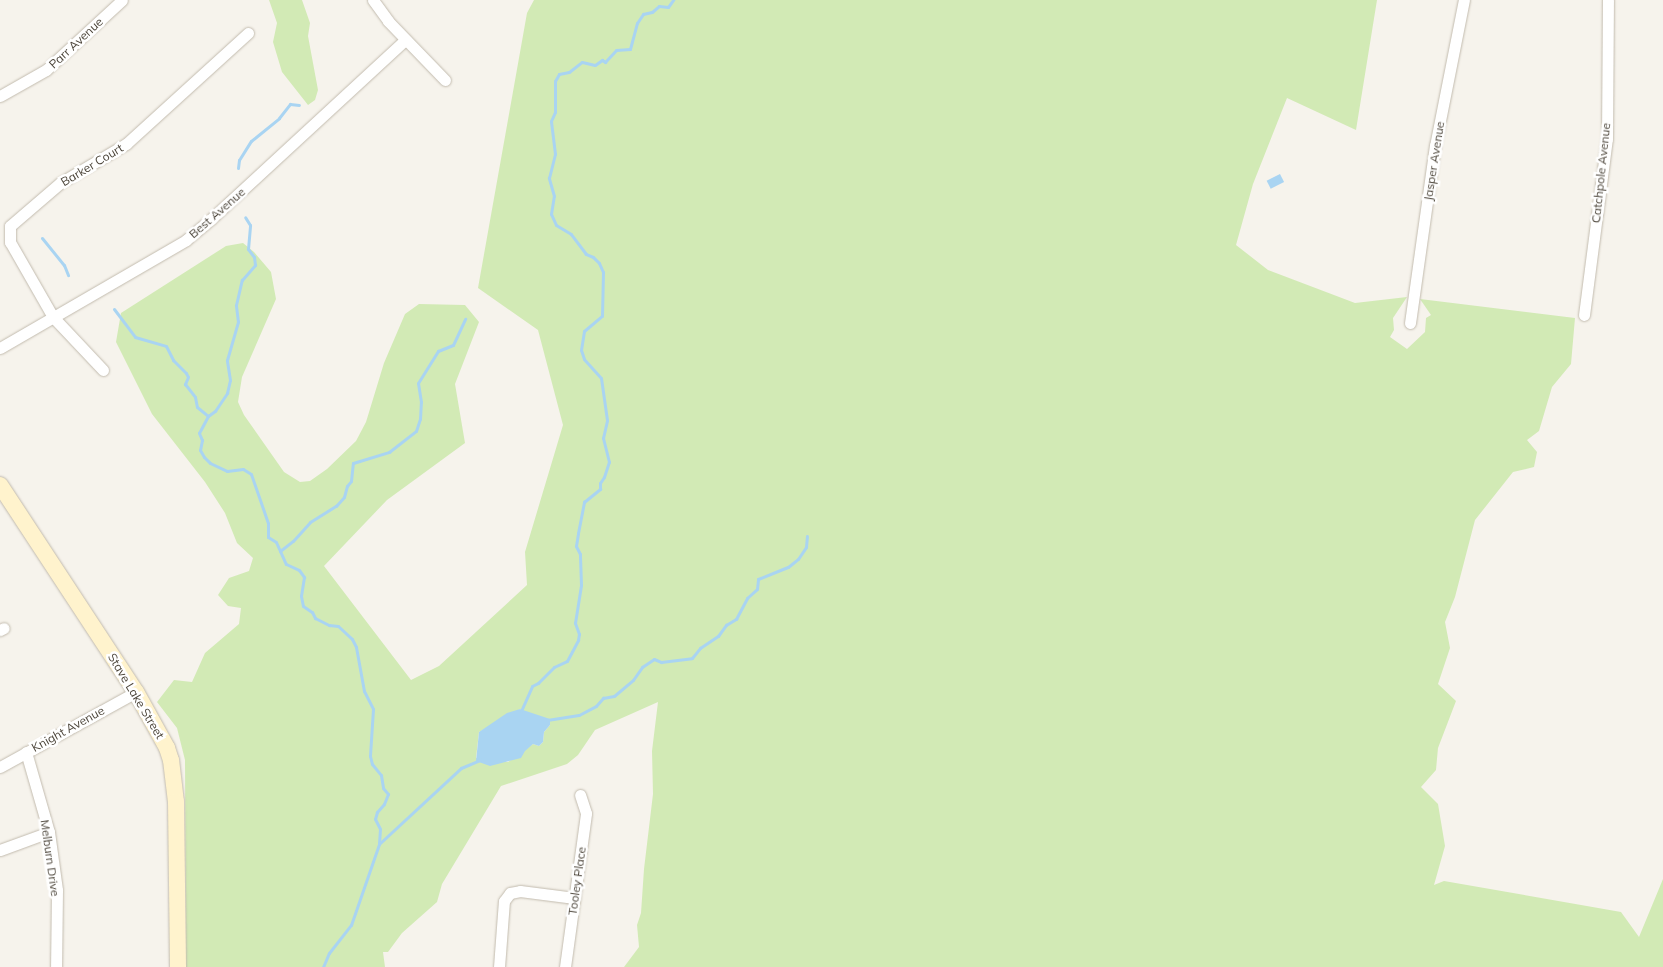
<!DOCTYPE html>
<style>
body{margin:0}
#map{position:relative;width:1663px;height:967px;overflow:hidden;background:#f6f3ec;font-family:Mulish,sans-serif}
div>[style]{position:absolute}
.green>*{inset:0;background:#d2eab5}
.water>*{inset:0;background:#a9d4f2;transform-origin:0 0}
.stream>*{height:3px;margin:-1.5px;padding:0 1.5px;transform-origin:1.5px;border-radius:1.5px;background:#a9d4f2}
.roads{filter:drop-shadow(0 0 1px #c2bbae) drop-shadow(0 0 1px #c2bbae)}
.minor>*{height:11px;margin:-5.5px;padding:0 5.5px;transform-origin:5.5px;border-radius:5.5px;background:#fff}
.secondary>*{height:16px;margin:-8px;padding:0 8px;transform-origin:8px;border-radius:8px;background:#fff3cd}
span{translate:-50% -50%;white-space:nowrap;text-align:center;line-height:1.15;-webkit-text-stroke:5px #fff;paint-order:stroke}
.street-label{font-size:12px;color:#4b4439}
</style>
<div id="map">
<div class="green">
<div style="clip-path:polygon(269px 0,302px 0,310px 23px,308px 36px,318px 90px,315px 100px,308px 105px,282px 72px,273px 42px,277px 23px)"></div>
<div style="clip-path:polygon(evenodd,534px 0,1377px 0,1356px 130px,1287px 98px,1253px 184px,1236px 245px,1268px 270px,1355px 303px,1407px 297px,1393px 318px,1394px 330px,1390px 337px,1407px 349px,1425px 332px,1426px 318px,1431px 315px,1420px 299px,1575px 318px,1571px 364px,1552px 387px,1539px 431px,1527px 440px,1537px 452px,1534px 467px,1513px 472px,1475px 520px,1455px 597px,1445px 622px,1450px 648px,1438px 684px,1456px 701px,1438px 748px,1436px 770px,1421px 787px,1438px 804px,1445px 846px,1434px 885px,1444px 881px,1621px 912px,1639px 937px,1663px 879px,1663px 967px,624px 967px,639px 947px,637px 925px,641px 913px,644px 869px,653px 794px,652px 751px,658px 702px,595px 730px,578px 755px,567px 764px,501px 786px,442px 884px,437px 902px,402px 933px,388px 952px,383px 952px,385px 967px,186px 967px,185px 760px,177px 728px,157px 702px,174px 680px,192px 682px,205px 653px,239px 624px,241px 608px,228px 606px,218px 595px,229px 578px,249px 571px,253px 558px,237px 543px,225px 513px,205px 482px,152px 414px,116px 342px,121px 313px,226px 246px,243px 243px,254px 252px,271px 272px,276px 299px,242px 377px,238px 402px,244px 415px,284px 472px,300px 482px,310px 481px,327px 469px,356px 441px,366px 422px,384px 363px,405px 314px,419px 304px,465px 305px,479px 322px,455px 384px,465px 443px,387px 500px,324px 566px,411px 680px,439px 666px,527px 585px,525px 552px,563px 425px,538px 330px,478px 288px,527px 13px,534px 0,520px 709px,550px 725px,544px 732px,543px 742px,539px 746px,533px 744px,508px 762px,476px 758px,479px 732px,520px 709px)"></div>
</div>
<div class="water">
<div style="left:1280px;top:174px;width:9px;height:15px;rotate:63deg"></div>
<div style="clip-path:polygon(520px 709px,550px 719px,550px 725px,544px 732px,543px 742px,539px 746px,533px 744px,525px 751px,521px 758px,490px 766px,476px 761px,479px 732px,507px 713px)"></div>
</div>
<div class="stream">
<div style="left:238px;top:168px;width:8px;rotate:-83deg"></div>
<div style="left:239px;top:160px;width:22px;rotate:-58deg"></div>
<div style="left:251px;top:141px;width:36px;rotate:-39deg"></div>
<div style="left:279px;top:118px;width:18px;rotate:-52deg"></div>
<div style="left:290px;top:104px;width:9px;rotate:6deg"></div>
<div style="left:42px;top:238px;width:35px;rotate:51deg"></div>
<div style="left:64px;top:265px;width:11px;rotate:68deg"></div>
<div style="left:114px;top:309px;width:35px;rotate:53deg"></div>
<div style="left:135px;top:337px;width:32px;rotate:16deg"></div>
<div style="left:166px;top:346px;width:16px;rotate:63deg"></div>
<div style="left:173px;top:360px;width:18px;rotate:45deg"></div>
<div style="left:186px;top:373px;width:4px;rotate:63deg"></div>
<div style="left:188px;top:377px;width:8px;rotate:113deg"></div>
<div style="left:185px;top:384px;width:16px;rotate:52deg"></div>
<div style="left:195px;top:397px;width:10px;rotate:79deg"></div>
<div style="left:197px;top:407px;width:14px;rotate:39deg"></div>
<div style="left:208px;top:416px;width:19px;rotate:118deg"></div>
<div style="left:199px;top:433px;width:8px;rotate:67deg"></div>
<div style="left:202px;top:440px;width:10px;rotate:101deg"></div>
<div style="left:200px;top:450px;width:8px;rotate:60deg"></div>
<div style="left:204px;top:457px;width:8px;rotate:45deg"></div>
<div style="left:210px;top:463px;width:19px;rotate:25deg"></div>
<div style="left:227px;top:471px;width:16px;rotate:-7deg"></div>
<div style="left:243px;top:469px;width:9px;rotate:32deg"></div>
<div style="left:251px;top:474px;width:52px;rotate:70.9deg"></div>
<div style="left:268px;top:523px;width:14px;rotate:90deg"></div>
<div style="left:268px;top:537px;width:9px;rotate:32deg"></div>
<div style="left:276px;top:542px;width:24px;rotate:66deg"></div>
<div style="left:286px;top:564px;width:14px;rotate:25deg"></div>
<div style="left:299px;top:570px;width:9px;rotate:54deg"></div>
<div style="left:304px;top:577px;width:19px;rotate:99deg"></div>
<div style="left:301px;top:596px;width:10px;rotate:79deg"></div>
<div style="left:303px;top:606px;width:11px;rotate:34deg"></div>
<div style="left:312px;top:612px;width:7px;rotate:63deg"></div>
<div style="left:315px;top:618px;width:16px;rotate:27deg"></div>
<div style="left:329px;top:625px;width:9px;rotate:6deg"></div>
<div style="left:338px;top:626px;width:19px;rotate:43deg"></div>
<div style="left:352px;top:639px;width:9px;rotate:63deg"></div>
<div style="left:356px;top:647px;width:45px;rotate:79.7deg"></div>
<div style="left:364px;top:691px;width:20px;rotate:63deg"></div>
<div style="left:373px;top:709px;width:47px;rotate:93.7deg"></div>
<div style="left:370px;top:756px;width:8px;rotate:76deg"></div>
<div style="left:372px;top:764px;width:14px;rotate:51deg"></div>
<div style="left:381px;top:775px;width:13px;rotate:81deg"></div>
<div style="left:383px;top:788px;width:8px;rotate:50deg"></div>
<div style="left:388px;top:794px;width:11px;rotate:112deg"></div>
<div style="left:384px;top:804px;width:11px;rotate:131deg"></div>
<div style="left:377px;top:812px;width:7px;rotate:106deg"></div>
<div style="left:375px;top:819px;width:11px;rotate:63deg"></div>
<div style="left:380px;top:829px;width:14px;rotate:94deg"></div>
<div style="left:208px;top:416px;width:9px;rotate:-36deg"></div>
<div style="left:215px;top:411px;width:22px;rotate:-56deg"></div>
<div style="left:227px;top:393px;width:13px;rotate:-77deg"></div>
<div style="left:230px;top:380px;width:20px;rotate:-99deg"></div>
<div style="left:227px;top:360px;width:40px;rotate:-74deg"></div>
<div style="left:238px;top:322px;width:17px;rotate:-97deg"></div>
<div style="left:236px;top:305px;width:26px;rotate:-77deg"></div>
<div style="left:242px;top:280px;width:20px;rotate:-49deg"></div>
<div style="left:255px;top:265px;width:8px;rotate:-97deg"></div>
<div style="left:254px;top:257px;width:10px;rotate:-127deg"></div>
<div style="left:248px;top:249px;width:24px;rotate:-85deg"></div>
<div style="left:250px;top:225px;width:9px;rotate:-122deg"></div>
<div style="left:280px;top:551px;width:16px;rotate:-38deg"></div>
<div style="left:293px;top:541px;width:25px;rotate:-48deg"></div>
<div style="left:310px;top:522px;width:31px;rotate:-32deg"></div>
<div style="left:336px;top:506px;width:12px;rotate:-48deg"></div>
<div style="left:344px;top:497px;width:11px;rotate:-75deg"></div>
<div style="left:347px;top:486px;width:6px;rotate:-51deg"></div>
<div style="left:351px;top:481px;width:18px;rotate:-84deg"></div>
<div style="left:353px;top:463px;width:38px;rotate:-17deg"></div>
<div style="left:389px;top:452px;width:34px;rotate:-38deg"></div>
<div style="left:416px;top:431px;width:13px;rotate:-72deg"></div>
<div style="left:420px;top:419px;width:17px;rotate:-87deg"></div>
<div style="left:421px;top:402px;width:19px;rotate:-99deg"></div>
<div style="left:418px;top:383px;width:38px;rotate:-58deg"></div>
<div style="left:438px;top:351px;width:16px;rotate:-22deg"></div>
<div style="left:453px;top:345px;width:29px;rotate:-65deg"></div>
<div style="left:521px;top:711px;width:27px;rotate:-66deg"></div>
<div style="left:532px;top:686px;width:7px;rotate:-27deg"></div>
<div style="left:538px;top:683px;width:23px;rotate:-45deg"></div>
<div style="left:554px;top:667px;width:14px;rotate:-25deg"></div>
<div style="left:567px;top:661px;width:24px;rotate:-62deg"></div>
<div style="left:578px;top:640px;width:6px;rotate:-81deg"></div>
<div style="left:579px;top:634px;width:12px;rotate:-110deg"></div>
<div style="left:575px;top:623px;width:38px;rotate:-81deg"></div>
<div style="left:581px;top:585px;width:31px;rotate:-92deg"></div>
<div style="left:580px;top:554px;width:9px;rotate:-117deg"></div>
<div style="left:576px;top:546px;width:13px;rotate:-81deg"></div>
<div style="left:578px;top:533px;width:32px;rotate:-79deg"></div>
<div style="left:584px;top:502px;width:21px;rotate:-39deg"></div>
<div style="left:600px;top:489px;width:6px;rotate:-90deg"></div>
<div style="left:600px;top:483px;width:7px;rotate:-56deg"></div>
<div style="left:604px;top:477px;width:16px;rotate:-72deg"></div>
<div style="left:609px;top:462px;width:25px;rotate:-104deg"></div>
<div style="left:603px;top:438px;width:18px;rotate:-77deg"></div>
<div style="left:607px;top:420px;width:42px;rotate:-98.1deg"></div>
<div style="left:601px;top:378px;width:25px;rotate:-132deg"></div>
<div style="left:584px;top:359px;width:9px;rotate:-108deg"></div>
<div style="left:581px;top:350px;width:19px;rotate:-81deg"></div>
<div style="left:584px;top:331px;width:23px;rotate:-40deg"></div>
<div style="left:602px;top:316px;width:44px;rotate:-88.7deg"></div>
<div style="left:603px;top:272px;width:10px;rotate:-114deg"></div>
<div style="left:599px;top:263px;width:8px;rotate:-135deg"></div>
<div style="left:593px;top:257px;width:8px;rotate:-157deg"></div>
<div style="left:586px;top:254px;width:25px;rotate:-127deg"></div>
<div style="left:571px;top:234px;width:17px;rotate:-149deg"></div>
<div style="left:556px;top:225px;width:12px;rotate:-114deg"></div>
<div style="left:551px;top:214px;width:18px;rotate:-81deg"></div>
<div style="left:554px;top:196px;width:19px;rotate:-106deg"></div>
<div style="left:549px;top:178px;width:25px;rotate:-76deg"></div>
<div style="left:555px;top:154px;width:33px;rotate:-97deg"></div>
<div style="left:551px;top:121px;width:10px;rotate:-66deg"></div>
<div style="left:555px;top:112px;width:31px;rotate:-90deg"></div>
<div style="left:555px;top:81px;width:8px;rotate:-60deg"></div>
<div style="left:559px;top:74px;width:10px;rotate:-11deg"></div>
<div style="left:569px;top:72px;width:16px;rotate:-38deg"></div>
<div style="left:582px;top:62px;width:13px;rotate:13deg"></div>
<div style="left:595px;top:65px;width:9px;rotate:-36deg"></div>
<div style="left:602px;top:60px;width:4px;rotate:34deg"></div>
<div style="left:605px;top:62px;width:16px;rotate:-47deg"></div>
<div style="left:616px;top:50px;width:14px;rotate:-4deg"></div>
<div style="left:630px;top:49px;width:27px;rotate:-75deg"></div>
<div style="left:637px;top:23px;width:11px;rotate:-56deg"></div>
<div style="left:643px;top:14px;width:9px;rotate:-13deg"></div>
<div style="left:652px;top:12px;width:9px;rotate:-41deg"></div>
<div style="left:659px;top:6px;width:9px;rotate:6deg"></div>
<div style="left:668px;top:7px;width:9px;rotate:-54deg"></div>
<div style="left:547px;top:720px;width:32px;rotate:-9deg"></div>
<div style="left:579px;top:715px;width:19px;rotate:-28deg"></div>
<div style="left:596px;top:706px;width:11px;rotate:-49deg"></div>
<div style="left:603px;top:698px;width:11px;rotate:-10deg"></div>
<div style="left:614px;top:696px;width:25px;rotate:-40deg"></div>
<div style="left:633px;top:680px;width:16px;rotate:-55deg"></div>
<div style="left:642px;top:667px;width:14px;rotate:-34deg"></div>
<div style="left:654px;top:659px;width:8px;rotate:23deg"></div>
<div style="left:661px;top:662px;width:31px;rotate:-7deg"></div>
<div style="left:692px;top:658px;width:13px;rotate:-51deg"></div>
<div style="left:700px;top:648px;width:22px;rotate:-34deg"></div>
<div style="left:718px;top:636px;width:14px;rotate:-54deg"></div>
<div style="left:726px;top:625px;width:12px;rotate:-31deg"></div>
<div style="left:736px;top:619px;width:24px;rotate:-62deg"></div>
<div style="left:747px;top:598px;width:13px;rotate:-42deg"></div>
<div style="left:757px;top:589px;width:10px;rotate:-84deg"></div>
<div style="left:758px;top:579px;width:32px;rotate:-22deg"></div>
<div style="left:788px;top:567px;width:13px;rotate:-39deg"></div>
<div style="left:798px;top:559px;width:14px;rotate:-56deg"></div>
<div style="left:806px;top:547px;width:11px;rotate:-85deg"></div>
<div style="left:323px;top:967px;width:15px;rotate:-67deg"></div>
<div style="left:329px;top:953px;width:36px;rotate:-52deg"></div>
<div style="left:351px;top:925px;width:86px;rotate:-70.9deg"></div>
<div style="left:379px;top:844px;width:112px;rotate:-42.8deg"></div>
<div style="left:461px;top:768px;width:21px;rotate:-23deg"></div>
</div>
<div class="roads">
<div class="minor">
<div style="left:373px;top:0;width:26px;rotate:54deg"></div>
<div style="left:388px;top:21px;width:82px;rotate:46deg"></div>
<div style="left:0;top:96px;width:53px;rotate:-29.5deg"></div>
<div style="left:46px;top:70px;width:103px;rotate:-42.6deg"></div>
<div style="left:1584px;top:315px;width:177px;rotate:-82.6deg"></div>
<div style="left:1607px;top:139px;width:139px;rotate:-89.6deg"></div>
<div style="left:1410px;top:323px;width:179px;rotate:-82deg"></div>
<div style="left:1435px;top:146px;width:149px;rotate:-78.8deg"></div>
<div style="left:0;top:348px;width:215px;rotate:-30.1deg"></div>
<div style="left:186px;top:240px;width:33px;rotate:-40deg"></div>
<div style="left:211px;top:219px;width:264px;rotate:-42.7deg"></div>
<div style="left:103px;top:370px;width:73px;rotate:-133.3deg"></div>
<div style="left:53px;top:317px;width:86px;rotate:-119.8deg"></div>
<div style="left:10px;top:242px;width:16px;rotate:-90deg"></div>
<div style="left:10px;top:226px;width:66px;rotate:-40.7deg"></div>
<div style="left:60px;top:183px;width:77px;rotate:-30.6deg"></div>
<div style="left:126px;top:144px;width:165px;rotate:-42.3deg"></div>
<div style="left:0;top:630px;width:4px;rotate:-27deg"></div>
<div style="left:26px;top:752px;width:83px;rotate:74deg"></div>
<div style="left:49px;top:832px;width:59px;rotate:82.1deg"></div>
<div style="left:57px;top:890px;width:77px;rotate:90.7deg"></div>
<div style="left:0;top:767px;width:155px;rotate:-28.9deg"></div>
<div style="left:0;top:850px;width:52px;rotate:-20.2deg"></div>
<div style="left:499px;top:967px;width:66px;rotate:-85.7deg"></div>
<div style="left:504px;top:901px;width:10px;rotate:-53deg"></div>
<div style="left:510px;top:893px;width:10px;rotate:-11deg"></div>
<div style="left:520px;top:891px;width:55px;rotate:7.3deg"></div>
<div style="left:565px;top:967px;width:155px;rotate:-82.2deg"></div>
<div style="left:586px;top:813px;width:19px;rotate:-108deg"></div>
</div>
<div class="secondary">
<div style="left:0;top:485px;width:248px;rotate:56.7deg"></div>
<div style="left:136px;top:692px;width:64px;rotate:61deg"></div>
<div style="left:167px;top:748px;width:13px;rotate:72deg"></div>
<div style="left:171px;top:760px;width:42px;rotate:83.2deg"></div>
<div style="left:176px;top:802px;width:165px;rotate:89.3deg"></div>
</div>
</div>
<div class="street-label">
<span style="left:76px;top:43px;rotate:-43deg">Parr Avenue</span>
<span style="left:1434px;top:161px;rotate:-81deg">Jasper Avenue</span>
<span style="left:92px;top:165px;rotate:-31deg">Barker Court</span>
<span style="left:1601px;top:173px;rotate:-84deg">Catchpole Avenue</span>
<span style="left:217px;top:213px;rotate:-41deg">Best Avenue</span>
<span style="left:136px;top:696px;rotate:59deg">Stave Lake Street</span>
<span style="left:68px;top:729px;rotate:-29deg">Knight Avenue</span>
<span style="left:50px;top:858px;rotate:82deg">Melburn Drive</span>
<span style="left:577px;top:881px;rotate:-82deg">Tooley Place</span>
</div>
</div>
